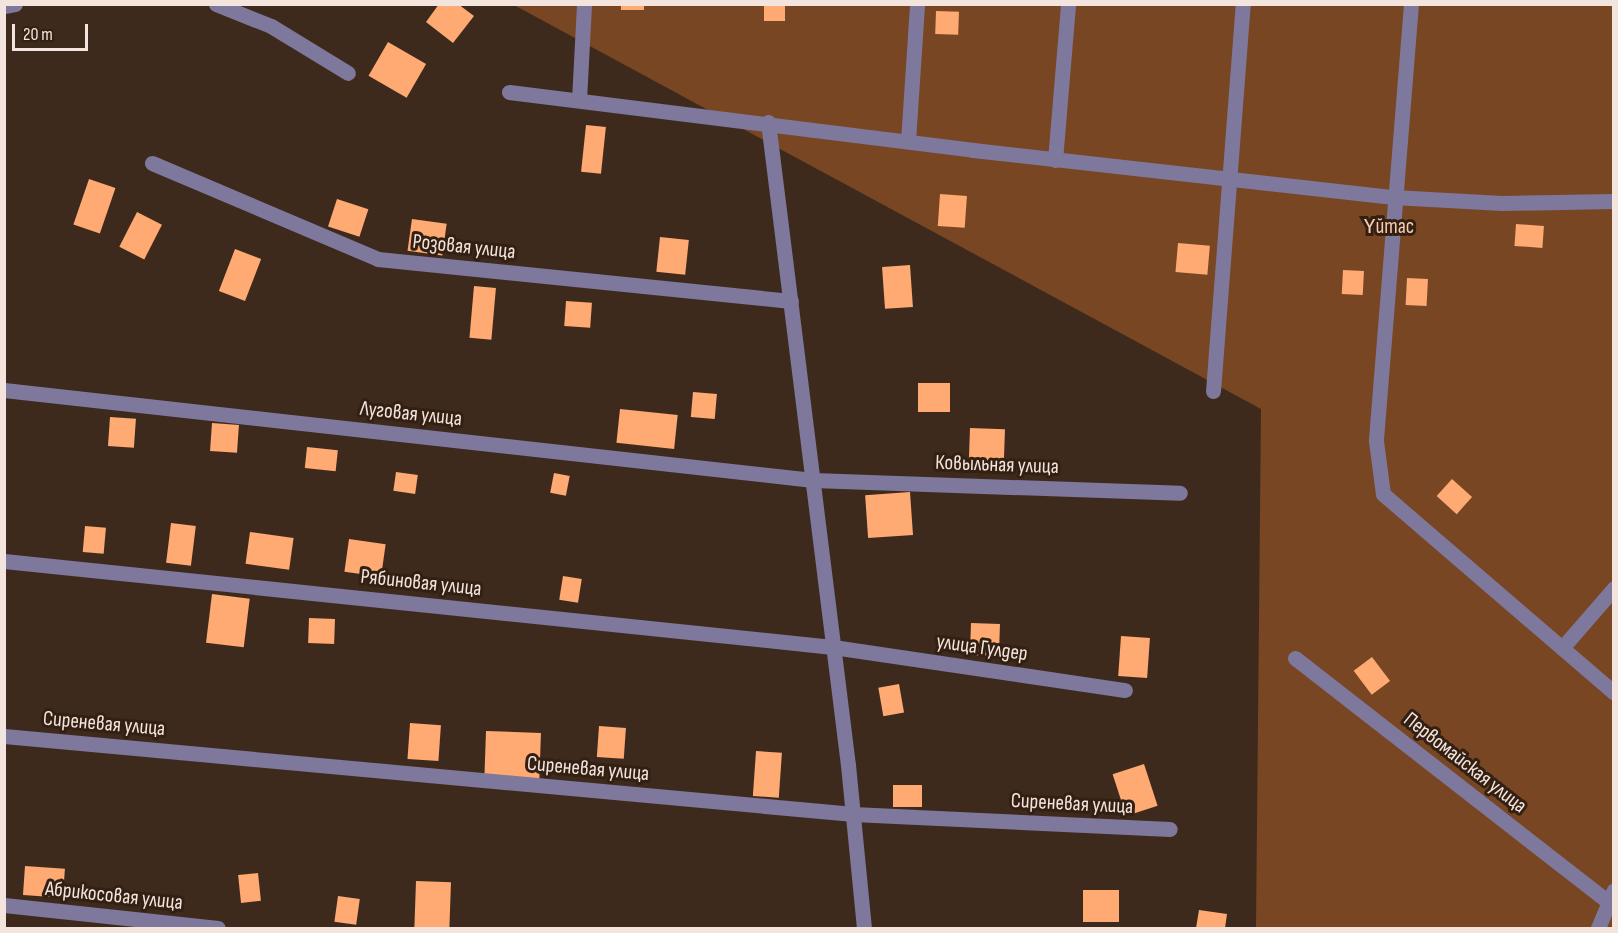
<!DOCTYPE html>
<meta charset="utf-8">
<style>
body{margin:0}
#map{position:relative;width:1618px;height:933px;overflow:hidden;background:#3e2a1d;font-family:"Sofia Sans Condensed",sans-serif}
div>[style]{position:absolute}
.green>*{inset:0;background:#784622}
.building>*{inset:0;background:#feaa72;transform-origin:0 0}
.minor>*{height:15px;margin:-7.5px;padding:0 7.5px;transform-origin:7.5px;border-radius:7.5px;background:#7e789c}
span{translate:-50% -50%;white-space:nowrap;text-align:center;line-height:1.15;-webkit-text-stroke:6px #332013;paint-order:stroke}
.park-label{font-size:21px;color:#f8cdb2}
.street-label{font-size:21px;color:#f3e5dd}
.frame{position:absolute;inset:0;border:6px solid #f3e5dd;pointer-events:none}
.scale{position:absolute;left:12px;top:24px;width:76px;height:27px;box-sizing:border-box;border:3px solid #f3e5dd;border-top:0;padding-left:8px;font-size:18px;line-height:21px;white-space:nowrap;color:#f3e5dd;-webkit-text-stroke:4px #332013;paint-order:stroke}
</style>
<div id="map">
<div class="green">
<div style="clip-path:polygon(514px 5px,1613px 5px,1613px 928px,1256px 928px,1261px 409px)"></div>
</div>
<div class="building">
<div style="clip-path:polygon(439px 4px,458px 4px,474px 16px,453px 43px,426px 22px)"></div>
<div style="left:621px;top:4px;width:23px;height:6px"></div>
<div style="left:764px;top:4px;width:21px;height:17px"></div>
<div style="left:936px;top:11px;width:23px;height:23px;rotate:2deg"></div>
<div style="left:388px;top:42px;width:44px;height:39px;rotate:30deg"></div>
<div style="left:586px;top:125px;width:20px;height:47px;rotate:6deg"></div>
<div style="left:89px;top:179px;width:28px;height:48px;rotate:19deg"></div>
<div style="left:940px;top:194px;width:27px;height:32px;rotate:4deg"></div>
<div style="left:337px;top:199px;width:33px;height:29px;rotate:18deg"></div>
<div style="left:137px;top:212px;width:28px;height:39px;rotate:27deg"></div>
<div style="left:412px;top:219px;width:35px;height:32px;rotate:8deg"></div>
<div style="left:1516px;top:224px;width:28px;height:22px;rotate:4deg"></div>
<div style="left:660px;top:237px;width:29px;height:35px;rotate:6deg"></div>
<div style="left:1178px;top:243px;width:32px;height:29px;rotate:5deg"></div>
<div style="left:235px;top:249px;width:28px;height:45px;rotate:21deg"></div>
<div style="left:910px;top:265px;width:42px;height:28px;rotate:86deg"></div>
<div style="left:1343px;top:270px;width:21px;height:24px;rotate:3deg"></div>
<div style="left:1407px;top:278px;width:21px;height:27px;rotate:3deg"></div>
<div style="left:474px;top:286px;width:22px;height:52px;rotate:5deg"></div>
<div style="left:566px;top:301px;width:26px;height:25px;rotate:4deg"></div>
<div style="left:918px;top:383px;width:32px;height:29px"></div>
<div style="left:693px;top:392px;width:24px;height:25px;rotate:5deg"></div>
<div style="left:620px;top:409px;width:58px;height:34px;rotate:6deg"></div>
<div style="left:110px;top:417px;width:26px;height:29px;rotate:4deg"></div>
<div style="left:212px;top:423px;width:27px;height:28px;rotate:4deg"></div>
<div style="left:970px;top:428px;width:35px;height:40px;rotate:2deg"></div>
<div style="left:307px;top:447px;width:31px;height:21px;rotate:6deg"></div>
<div style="left:396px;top:472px;width:22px;height:19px;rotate:8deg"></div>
<div style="left:554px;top:473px;width:16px;height:20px;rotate:11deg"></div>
<div style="left:1452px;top:479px;width:27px;height:23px;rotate:42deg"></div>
<div style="left:910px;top:492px;width:43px;height:45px;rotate:86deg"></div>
<div style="left:171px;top:523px;width:25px;height:40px;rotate:7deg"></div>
<div style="left:85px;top:526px;width:21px;height:26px;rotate:5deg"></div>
<div style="left:250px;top:532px;width:44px;height:32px;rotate:8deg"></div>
<div style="left:349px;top:539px;width:37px;height:33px;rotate:8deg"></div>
<div style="left:563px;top:576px;width:19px;height:24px;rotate:9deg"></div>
<div style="left:212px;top:594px;width:38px;height:49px;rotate:7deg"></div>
<div style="left:309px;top:618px;width:26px;height:25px;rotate:2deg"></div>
<div style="left:971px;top:623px;width:29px;height:32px;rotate:2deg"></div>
<div style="left:1121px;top:636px;width:29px;height:40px;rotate:4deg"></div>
<div style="left:1372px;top:657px;width:30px;height:23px;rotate:53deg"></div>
<div style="left:899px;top:684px;width:29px;height:21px;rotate:80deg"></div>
<div style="left:410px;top:723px;width:31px;height:36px;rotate:4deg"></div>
<div style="left:599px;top:726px;width:27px;height:31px;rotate:4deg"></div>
<div style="left:486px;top:731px;width:55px;height:46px;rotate:2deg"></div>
<div style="left:756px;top:751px;width:26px;height:45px;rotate:4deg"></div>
<div style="left:1144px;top:764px;width:44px;height:33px;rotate:72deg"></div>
<div style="left:893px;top:785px;width:29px;height:22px"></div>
<div style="left:25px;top:866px;width:40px;height:29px;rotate:4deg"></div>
<div style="left:258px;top:873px;width:28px;height:20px;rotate:84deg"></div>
<div style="left:416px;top:881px;width:35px;height:47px;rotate:2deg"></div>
<div style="left:1083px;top:890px;width:36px;height:32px"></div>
<div style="left:338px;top:896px;width:22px;height:26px;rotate:8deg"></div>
<div style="clip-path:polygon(1199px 910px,1227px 914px,1225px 928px,1196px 928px)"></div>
</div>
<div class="minor">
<div style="left:216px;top:4px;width:59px;rotate:21.8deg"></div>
<div style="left:271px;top:26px;width:90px;rotate:31.4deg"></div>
<div style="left:1411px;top:4px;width:438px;rotate:94.6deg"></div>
<div style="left:1376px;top:441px;width:53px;rotate:82.5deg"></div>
<div style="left:1383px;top:494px;width:305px;rotate:40.7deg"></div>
<div style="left:4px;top:6px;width:11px;rotate:-10deg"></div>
<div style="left:509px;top:92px;width:468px;rotate:7.1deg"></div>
<div style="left:973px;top:150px;width:423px;rotate:6.4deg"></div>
<div style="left:1393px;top:197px;width:109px;rotate:3.2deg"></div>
<div style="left:1502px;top:203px;width:112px;rotate:-1deg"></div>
<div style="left:579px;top:100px;width:96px;rotate:-87deg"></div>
<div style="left:768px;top:122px;width:648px;rotate:82.91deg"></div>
<div style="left:848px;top:765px;width:164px;rotate:84.4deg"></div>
<div style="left:908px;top:141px;width:137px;rotate:-86.2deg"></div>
<div style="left:1055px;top:160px;width:157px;rotate:-85.2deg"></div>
<div style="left:152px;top:163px;width:246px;rotate:23deg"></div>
<div style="left:378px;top:259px;width:415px;rotate:5.8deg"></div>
<div style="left:4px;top:390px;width:814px;rotate:6.35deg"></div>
<div style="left:813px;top:480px;width:367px;rotate:2deg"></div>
<div style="left:1213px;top:391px;width:388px;rotate:-85.6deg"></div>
<div style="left:4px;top:561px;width:833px;rotate:5.92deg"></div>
<div style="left:833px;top:647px;width:295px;rotate:8.4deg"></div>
<div style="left:1562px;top:648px;width:79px;rotate:-49.1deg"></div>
<div style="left:1295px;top:658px;width:397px;rotate:37.9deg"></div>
<div style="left:4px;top:736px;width:853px;rotate:5.25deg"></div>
<div style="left:853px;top:814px;width:317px;rotate:2.7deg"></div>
<div style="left:4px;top:905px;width:215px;rotate:6.1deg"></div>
<div style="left:1598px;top:928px;width:41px;rotate:-67.2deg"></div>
</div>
<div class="park-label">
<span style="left:1389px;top:227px">Үйтас</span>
</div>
<div class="street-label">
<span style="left:464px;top:247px;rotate:6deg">Розовая улица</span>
<span style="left:411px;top:414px;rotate:6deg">Луговая улица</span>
<span style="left:997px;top:465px;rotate:2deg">Ковыльная улица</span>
<span style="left:421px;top:583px;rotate:6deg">Рябиновая улица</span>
<span style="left:982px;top:648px;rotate:8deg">улица Гулдер</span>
<span style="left:104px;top:724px;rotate:5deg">Сиреневая улица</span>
<span style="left:1465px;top:763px;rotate:38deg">Первомайская улица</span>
<span style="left:588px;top:769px;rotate:5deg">Сиреневая улица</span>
<span style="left:1072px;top:804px;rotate:3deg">Сиреневая улица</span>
<span style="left:114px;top:896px;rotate:6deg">Абрикосовая улица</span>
</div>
<div class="frame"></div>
<div class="scale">20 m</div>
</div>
